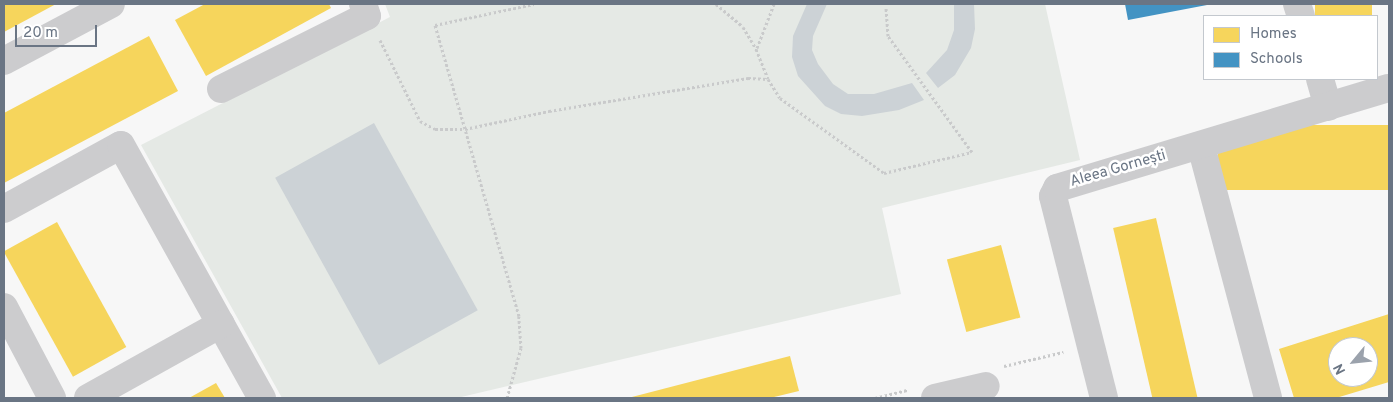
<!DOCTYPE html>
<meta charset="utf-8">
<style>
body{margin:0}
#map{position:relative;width:1393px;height:402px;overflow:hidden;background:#f7f7f7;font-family:Overpass,sans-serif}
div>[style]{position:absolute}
.green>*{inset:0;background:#e5e9e5}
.water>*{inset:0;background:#ccd2d6;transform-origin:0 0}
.homes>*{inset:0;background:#f6d55c;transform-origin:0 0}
.schools>*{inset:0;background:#4393c3}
.path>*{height:3px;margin-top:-1.5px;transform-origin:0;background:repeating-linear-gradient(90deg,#c9cacb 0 2.5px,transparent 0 5px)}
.minor>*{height:28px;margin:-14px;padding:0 14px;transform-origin:14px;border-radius:14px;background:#ccccce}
span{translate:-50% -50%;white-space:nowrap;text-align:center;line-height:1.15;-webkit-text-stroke:5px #fff;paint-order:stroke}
.street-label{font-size:15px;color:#6a7584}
.frame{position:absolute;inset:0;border:5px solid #6a7584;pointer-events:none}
.legend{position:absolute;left:1203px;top:15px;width:175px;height:65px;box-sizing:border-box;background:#fff;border:1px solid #c3c8ce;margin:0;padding:6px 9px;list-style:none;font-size:15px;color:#6a7584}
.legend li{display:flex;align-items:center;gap:10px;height:25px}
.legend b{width:25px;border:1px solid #c3c8ce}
.north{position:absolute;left:1328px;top:337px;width:50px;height:50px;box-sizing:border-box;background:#fff;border:1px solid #c3c8ce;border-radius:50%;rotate:242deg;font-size:14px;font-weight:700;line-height:20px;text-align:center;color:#6a7584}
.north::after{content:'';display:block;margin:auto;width:18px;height:22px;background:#9ba2ac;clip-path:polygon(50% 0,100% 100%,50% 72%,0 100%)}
.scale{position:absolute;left:15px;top:25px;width:82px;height:22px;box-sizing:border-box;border:2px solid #6a7584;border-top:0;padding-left:6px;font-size:15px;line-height:18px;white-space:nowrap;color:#6a7584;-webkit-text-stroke:4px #fff;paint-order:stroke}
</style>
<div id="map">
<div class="green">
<div style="clip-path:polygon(385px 4px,1045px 4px,1080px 160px,882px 208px,901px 294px,457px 398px,282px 398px,141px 145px,390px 17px)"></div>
</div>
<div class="water">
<div style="clip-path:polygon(807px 4px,827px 4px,813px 36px,812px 50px,818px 64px,833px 84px,848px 94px,874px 94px,912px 83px,924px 100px,899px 110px,862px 116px,841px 114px,825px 106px,798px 76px,792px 57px,793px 36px)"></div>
<div style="clip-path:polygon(954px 4px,974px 4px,975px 29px,971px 48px,955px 75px,938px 88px,926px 73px,947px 50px,954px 30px)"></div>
<div style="left:374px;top:123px;width:214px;height:113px;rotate:61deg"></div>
</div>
<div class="homes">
<div style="clip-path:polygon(4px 4px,56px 4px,4px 32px)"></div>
<div style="clip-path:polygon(205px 4px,329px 4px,331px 8px,206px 76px,175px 20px)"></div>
<div style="left:1315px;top:4px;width:57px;height:13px"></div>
<div style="clip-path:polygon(149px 36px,178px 91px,4px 183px,4px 113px)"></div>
<div style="left:1389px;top:125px;width:65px;height:171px;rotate:90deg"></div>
<div style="left:1156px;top:218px;width:185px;height:44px;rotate:77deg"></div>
<div style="left:57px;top:222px;width:143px;height:61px;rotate:61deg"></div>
<div style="left:1001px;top:245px;width:75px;height:56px;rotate:75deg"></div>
<div style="clip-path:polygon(evenodd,1389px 314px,1389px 382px,1336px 398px,1294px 398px,1279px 349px,1389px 314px,1338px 347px,1368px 347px,1368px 377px,1338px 377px,1338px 347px)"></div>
<div style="clip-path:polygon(790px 356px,799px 391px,770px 398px,628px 398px)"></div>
<div style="clip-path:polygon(216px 383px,225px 398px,189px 398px)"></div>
</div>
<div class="schools">
<div style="clip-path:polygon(1125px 4px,1207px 4px,1207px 5px,1128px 20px)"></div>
</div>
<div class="path">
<div style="left:716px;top:4px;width:35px;rotate:40deg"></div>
<div style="left:743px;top:27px;width:26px;rotate:59deg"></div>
<div style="left:756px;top:49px;width:32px;rotate:68deg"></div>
<div style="left:380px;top:40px;width:90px;rotate:63.7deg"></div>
<div style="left:420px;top:121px;width:17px;rotate:28deg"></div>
<div style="left:435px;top:129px;width:30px"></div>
<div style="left:465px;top:129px;width:86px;rotate:-12.1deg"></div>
<div style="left:549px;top:111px;width:202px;rotate:-9.4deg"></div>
<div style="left:748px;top:78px;width:20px;rotate:3deg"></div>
<div style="left:768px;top:79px;width:22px;rotate:58deg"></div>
<div style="left:780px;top:98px;width:128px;rotate:35.8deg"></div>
<div style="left:884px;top:173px;width:90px;rotate:-13.4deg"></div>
<div style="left:972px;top:152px;width:143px;rotate:-125.9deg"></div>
<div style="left:888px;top:36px;width:29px;rotate:-94deg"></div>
<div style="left:757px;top:48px;width:47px;rotate:-68.9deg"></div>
<div style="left:1004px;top:366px;width:61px;rotate:-13.3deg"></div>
<div style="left:507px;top:398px;width:52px;rotate:-74.4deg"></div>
<div style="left:521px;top:348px;width:32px;rotate:-94deg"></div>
<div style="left:519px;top:316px;width:303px;rotate:-106.1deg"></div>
<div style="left:435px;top:25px;width:101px;rotate:-12deg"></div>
<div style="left:875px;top:398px;width:34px;rotate:-14deg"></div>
</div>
<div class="minor">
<div style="left:1297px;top:4px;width:13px;rotate:72deg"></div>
<div style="left:4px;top:61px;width:121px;rotate:-28deg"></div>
<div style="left:1320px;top:79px;width:29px;rotate:74deg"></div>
<div style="left:221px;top:89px;width:163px;rotate:-26.6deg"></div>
<div style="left:367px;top:16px;width:13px;rotate:-108deg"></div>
<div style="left:1201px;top:146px;width:261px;rotate:75.1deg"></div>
<div style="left:4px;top:209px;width:133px;rotate:-28.7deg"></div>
<div style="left:121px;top:145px;width:290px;rotate:60.9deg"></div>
<div style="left:4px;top:307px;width:103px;rotate:62.2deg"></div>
<div style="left:88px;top:398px;width:152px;rotate:-29.1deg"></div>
<div style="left:935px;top:398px;width:52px;rotate:-13.2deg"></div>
<div style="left:1104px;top:398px;width:208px;rotate:-104.2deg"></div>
<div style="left:1053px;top:196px;width:9px;rotate:-63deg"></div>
<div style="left:1057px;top:188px;width:347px;rotate:-16.8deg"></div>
</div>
<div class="street-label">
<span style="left:1118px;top:169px;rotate:-16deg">Aleea Gornești</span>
</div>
<div class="frame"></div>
<ul class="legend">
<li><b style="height:14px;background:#f6d55c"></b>Homes</li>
<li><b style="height:14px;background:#4393c3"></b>Schools</li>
</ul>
<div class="north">N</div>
<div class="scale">20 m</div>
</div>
